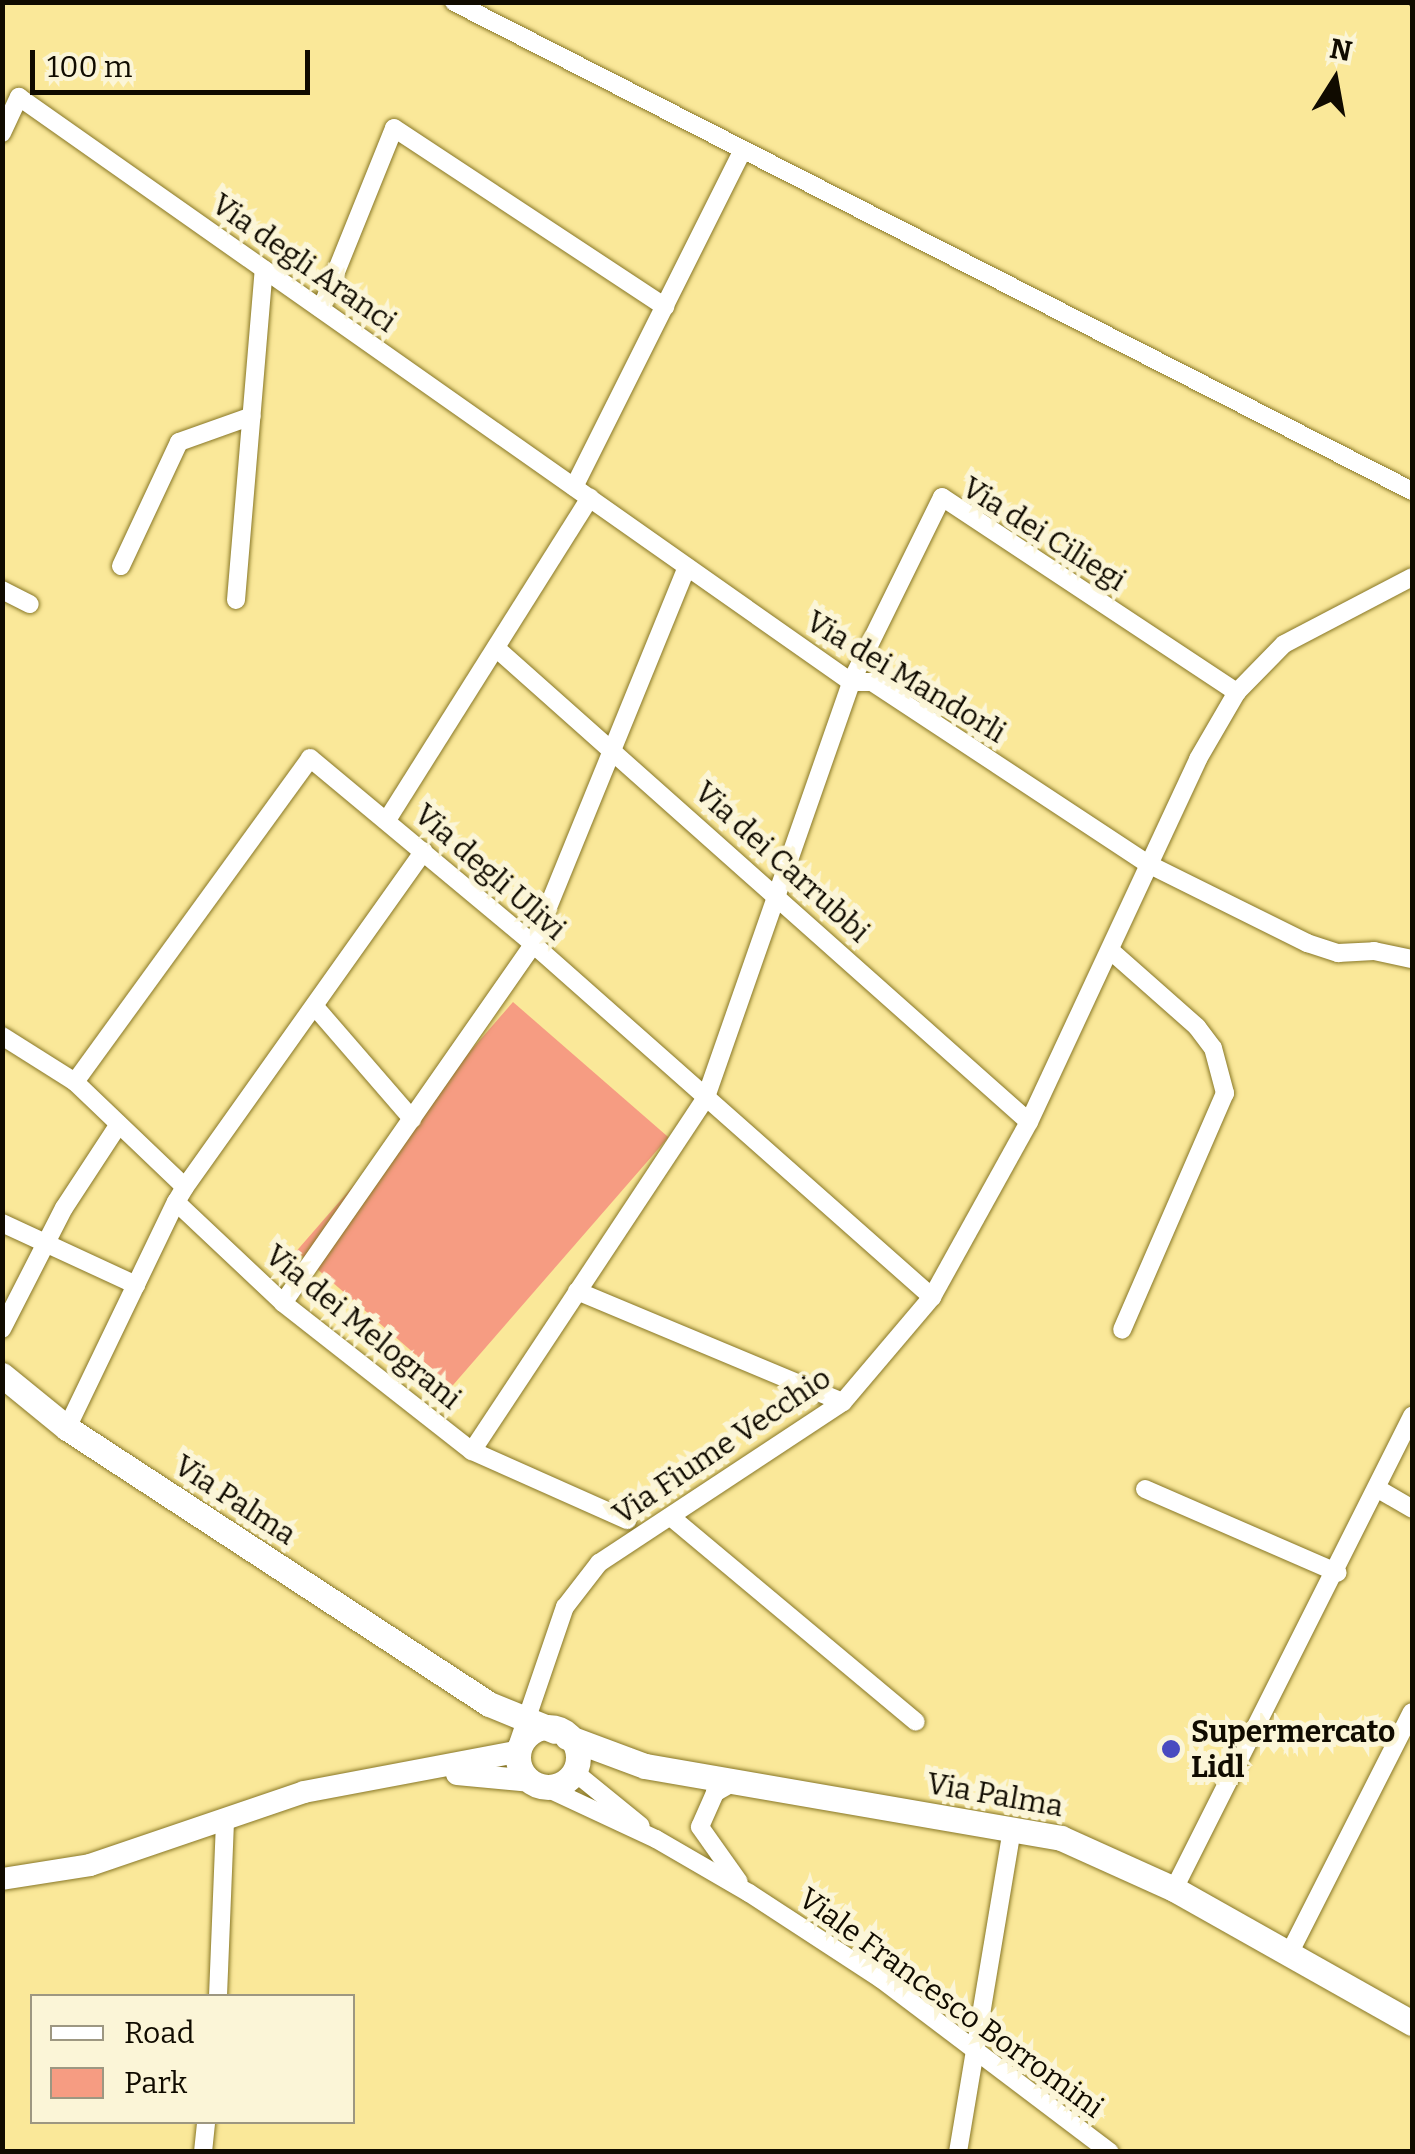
<!DOCTYPE html>
<style>
body{margin:0}
#map{position:relative;width:1415px;height:2154px;overflow:hidden;background:#fae899;font-family:Bitter,serif}
div>[style]{position:absolute}
.green>*{inset:0;background:#f69c82;transform-origin:0 0}
.roads{filter:drop-shadow(0 0 2px #887727) drop-shadow(0 0 2px #887727)}
.minor>*{height:18px;margin:-9px;padding:0 9px;transform-origin:9px;border-radius:9px;background:#fff}
.tertiary>*{height:22px;margin:-11px;padding:0 11px;transform-origin:11px;border-radius:11px;background:#fff}
.secondary>*{height:25px;margin:-12.5px;padding:0 12.5px;transform-origin:12.5px;border-radius:12.5px;background:#fff}
.secondary>.ring{margin:-12.5px;padding:0;box-sizing:content-box;background:none;border:25px solid #fff;border-radius:50%}
.rail>*{height:5px;margin-top:-2.5px;transform-origin:0;background:repeating-linear-gradient(90deg,#6d633d 0 12px,transparent 0 24px)}
.dots>*{width:28px;height:28px;translate:-50% -50%;box-sizing:border-box;border:5px solid #fbf5d7;border-radius:50%}
span{translate:-50% -50%;white-space:nowrap;text-align:center;line-height:1.15;-webkit-text-stroke:10px #fbf5d7;paint-order:stroke}
.street-label{font-size:30px;color:#100b00}
.poi-label{font-size:30px;color:#100b00;font-weight:700}
.left{translate:0 -50%;text-align:left}
.frame{position:absolute;inset:0;border:5px solid #100b00;pointer-events:none}
.legend{position:absolute;left:30px;top:1994px;width:325px;height:130px;box-sizing:border-box;background:#fbf5d7;border:2px solid #9d9781;margin:0;padding:12px 18px;list-style:none;font-size:30px;color:#100b00}
.legend li{display:flex;align-items:center;gap:20px;height:50px}
.legend b{width:50px;border:2px solid #9d9781}
.north{position:absolute;left:1285px;top:30px;width:100px;height:100px;-webkit-text-stroke:8px #fbf5d7;paint-order:stroke;rotate:11deg;font-size:28px;font-weight:700;line-height:40px;text-align:center;color:#100b00}
.north::after{content:'';display:block;margin:auto;width:35px;height:45px;background:#100b00;clip-path:polygon(50% 0,100% 100%,50% 72%,0 100%)}
.scale{position:absolute;left:30px;top:50px;width:280px;height:45px;box-sizing:border-box;border:5px solid #100b00;border-top:0;padding-left:12px;font-size:30px;line-height:35px;white-space:nowrap;color:#100b00;-webkit-text-stroke:8px #fbf5d7;paint-order:stroke}
</style>
<div id="map">
<div class="green">
<div style="left:513px;top:1002px;width:206px;height:330px;rotate:41deg"></div>
</div>
<div class="roads">
<div class="minor">
<div style="left:454px;top:2px;width:1076px;rotate:27.04deg"></div>
<div style="left:2px;top:133px;width:40px;rotate:-65deg"></div>
<div style="left:19px;top:97px;width:1017px;rotate:35.11deg"></div>
<div style="left:851px;top:682px;width:21px"></div>
<div style="left:872px;top:682px;width:331px;rotate:33.4deg"></div>
<div style="left:1148px;top:864px;width:178px;rotate:26.4deg"></div>
<div style="left:1307px;top:943px;width:33px;rotate:18deg"></div>
<div style="left:1338px;top:953px;width:36px;rotate:-3deg"></div>
<div style="left:1374px;top:951px;width:39px;rotate:12deg"></div>
<div style="left:321px;top:309px;width:195px;rotate:-68deg"></div>
<div style="left:394px;top:128px;width:325px;rotate:33.4deg"></div>
<div style="left:574px;top:487px;width:375px;rotate:-63.4deg"></div>
<div style="left:121px;top:566px;width:137px;rotate:-64.9deg"></div>
<div style="left:179px;top:442px;width:77px;rotate:-19.6deg"></div>
<div style="left:2px;top:590px;width:31px;rotate:27deg"></div>
<div style="left:236px;top:600px;width:332px;rotate:-85.2deg"></div>
<div style="left:496px;top:648px;width:713px;rotate:41.65deg"></div>
<div style="left:387px;top:820px;width:381px;rotate:-57.8deg"></div>
<div style="left:1110px;top:950px;width:116px;rotate:41.5deg"></div>
<div style="left:1197px;top:1027px;width:26px;rotate:53deg"></div>
<div style="left:1213px;top:1048px;width:47px;rotate:75.1deg"></div>
<div style="left:1225px;top:1093px;width:258px;rotate:113.5deg"></div>
<div style="left:316px;top:1008px;width:147px;rotate:49.1deg"></div>
<div style="left:2px;top:1036px;width:86px;rotate:32.2deg"></div>
<div style="left:75px;top:1082px;width:152px;rotate:43.7deg"></div>
<div style="left:185px;top:1187px;width:17px;rotate:121deg"></div>
<div style="left:176px;top:1202px;width:147px;rotate:43.3deg"></div>
<div style="left:283px;top:1303px;width:240px;rotate:38.1deg"></div>
<div style="left:472px;top:1451px;width:170px;rotate:24deg"></div>
<div style="left:75px;top:1082px;width:400px;rotate:-54deg"></div>
<div style="left:310px;top:758px;width:290px;rotate:39.8deg"></div>
<div style="left:533px;top:944px;width:533px;rotate:41.5deg"></div>
<div style="left:185px;top:1187px;width:412px;rotate:-54.6deg"></div>
<div style="left:2px;top:1223px;width:148px;rotate:24.8deg"></div>
<div style="left:577px;top:1291px;width:288px;rotate:22.7deg"></div>
<div style="left:283px;top:1303px;width:437px;rotate:-55.1deg"></div>
<div style="left:533px;top:944px;width:407px;rotate:-67.8deg"></div>
<div style="left:2px;top:1329px;width:136px;rotate:-62.9deg"></div>
<div style="left:64px;top:1208px;width:100px;rotate:-56.8deg"></div>
<div style="left:67px;top:1428px;width:251px;rotate:-64.3deg"></div>
<div style="left:472px;top:1451px;width:424px;rotate:-56.5deg"></div>
<div style="left:706px;top:1097px;width:440px;rotate:-70.7deg"></div>
<div style="left:851px;top:682px;width:206px;rotate:-63.8deg"></div>
<div style="left:942px;top:497px;width:354px;rotate:33.5deg"></div>
<div style="left:1145px;top:1489px;width:210px;rotate:23.5deg"></div>
<div style="left:1378px;top:1489px;width:39px;rotate:30deg"></div>
<div style="left:671px;top:1517px;width:319px;rotate:39.9deg"></div>
<div style="left:519px;top:1741px;width:142px;rotate:-71.1deg"></div>
<div style="left:565px;top:1607px;width:56px;rotate:-52.3deg"></div>
<div style="left:599px;top:1563px;width:292px;rotate:-33.4deg"></div>
<div style="left:843px;top:1402px;width:138px;rotate:-49.7deg"></div>
<div style="left:932px;top:1297px;width:200px;rotate:-61deg"></div>
<div style="left:1029px;top:1122px;width:400px;rotate:-65deg"></div>
<div style="left:1198px;top:759px;width:78px;rotate:-59.8deg"></div>
<div style="left:1237px;top:692px;width:67px;rotate:-45.6deg"></div>
<div style="left:1284px;top:644px;width:144px;rotate:-27.6deg"></div>
<div style="left:577px;top:1774px;width:82px;rotate:39.1deg"></div>
<div style="left:536px;top:1783px;width:132px;rotate:25deg"></div>
<div style="left:656px;top:1839px;width:108px;rotate:30.1deg"></div>
<div style="left:749px;top:1893px;width:158px;rotate:33.1deg"></div>
<div style="left:881px;top:1979px;width:287px;rotate:37.1deg"></div>
<div style="left:732px;top:1783px;width:20px;rotate:150deg"></div>
<div style="left:715px;top:1793px;width:37px;rotate:114deg"></div>
<div style="left:700px;top:1827px;width:67px;rotate:54.7deg"></div>
<div style="left:1174px;top:1889px;width:530px;rotate:-63.29deg"></div>
<div style="left:1289px;top:1954px;width:271px;rotate:-63.1deg"></div>
<div style="left:218px;top:1996px;width:177px;rotate:-87.7deg"></div>
<div style="left:203px;top:2152px;width:30px;rotate:-84deg"></div>
<div style="left:958px;top:2152px;width:326px;rotate:-80.5deg"></div>
</div>
<div class="tertiary">
<div style="left:457px;top:1774px;width:75px;rotate:5.3deg"></div>
<div style="left:2px;top:1879px;width:89px;rotate:-9deg"></div>
<div style="left:90px;top:1865px;width:226px;rotate:-18.8deg"></div>
<div style="left:304px;top:1792px;width:216px;rotate:-10.7deg"></div>
</div>
<div class="secondary">
<div style="left:2px;top:1375px;width:84px;rotate:39.2deg"></div>
<div style="left:67px;top:1428px;width:504px;rotate:33.19deg"></div>
<div style="left:489px;top:1704px;width:71px;rotate:22.2deg"></div>
<div class="ring" style="left:518px;top:1727px;width:35px;height:35px"></div>
<div style="left:567px;top:1737px;width:83px;rotate:20.4deg"></div>
<div style="left:645px;top:1766px;width:422px;rotate:9.8deg"></div>
<div style="left:1061px;top:1838px;width:124px;rotate:24.3deg"></div>
<div style="left:1174px;top:1889px;width:273px;rotate:29.4deg"></div>
</div>
</div>
<div class="rail">
<div style="left:1411px;top:2px;width:3px;rotate:72deg"></div>
</div>
<div class="dots">
<div style="left:1171px;top:1749px;background:#494ac0"></div>
</div>
<div class="street-label">
<span style="left:304px;top:263px;rotate:35deg">Via degli Aranci</span>
<span style="left:1044px;top:534px;rotate:32deg">Via dei Ciliegi</span>
<span style="left:906px;top:677px;rotate:31deg">Via dei Mandorli</span>
<span style="left:782px;top:862px;rotate:42deg">Via dei Carrubbi</span>
<span style="left:490px;top:872px;rotate:41deg">Via degli Ulivi</span>
<span style="left:363px;top:1327px;rotate:39deg">Via dei Melograni</span>
<span style="left:722px;top:1446px;rotate:-34deg">Via Fiume Vecchio</span>
<span style="left:235px;top:1500px;rotate:33deg">Via Palma</span>
<span style="left:995px;top:1795px;rotate:10deg">Via Palma</span>
<span style="left:951px;top:2003px;rotate:36deg">Viale Francesco Borromini</span>
</div>
<div class="poi-label">
<span class="left" style="left:1191px;top:1749px">Supermercato<br>Lidl</span>
</div>
<div class="frame"></div>
<ul class="legend">
<li><b style="height:12px;background:#fff"></b>Road</li>
<li><b style="height:28px;background:#f69c82"></b>Park</li>
</ul>
<div class="north">N</div>
<div class="scale">100 m</div>
</div>
